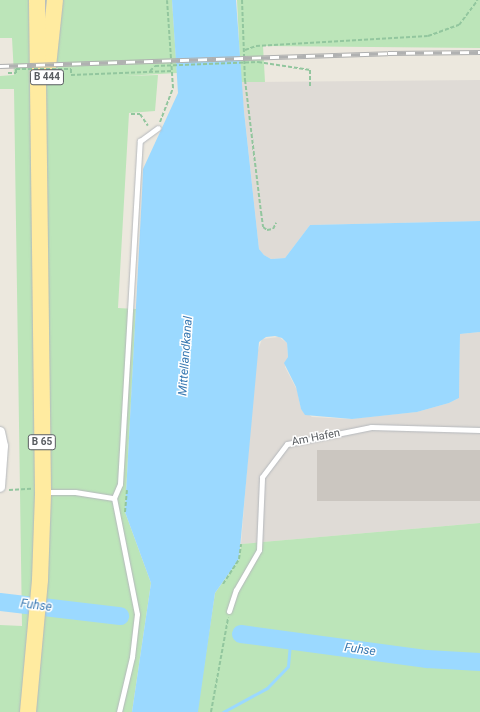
<!DOCTYPE html>
<style>
body{margin:0}
#map{position:relative;width:480px;height:712px;overflow:hidden;background:#ece8de;font-family:Roboto,sans-serif}
div>[style]{position:absolute}
.industrial>*{inset:0;background:#dfdbd6}
.green>*{inset:0;background:#bce5b9}
.water>*{inset:0;background:#9bd9ff}
.stream>*{height:3px;margin:-1.5px;padding:0 1.5px;transform-origin:1.5px;border-radius:1.5px;background:#9bd9ff}
.river>*{height:18px;margin:-9px;padding:0 9px;transform-origin:9px;border-radius:9px;background:#9bd9ff}
.building>*{inset:0;background:#cbc6c0;transform-origin:0 0}
.path>*{height:2px;margin-top:-1px;transform-origin:0;background:repeating-linear-gradient(90deg,#92c69e 0 4px,transparent 0 6px)}
.roads{filter:drop-shadow(0 0 1px #b5b8bc) drop-shadow(0 0 1px #b5b8bc)}
.service>*{height:5px;margin:-2.5px;padding:0 2.5px;transform-origin:2.5px;border-radius:2.5px;background:#fff}
.minor>*{height:10px;margin:-5px;padding:0 5px;transform-origin:5px;border-radius:5px;background:#fff}
.primary>*{height:16px;margin:-8px;padding:0 8px;transform-origin:8px;border-radius:8px;background:#ffeba0}
.rail>*{height:4.5px;margin-top:-2.25px;transform-origin:0;background:repeating-linear-gradient(90deg,#fff 0 9px,#b0b1b1 0 18px);box-sizing:border-box;border-block:1px solid #b0b1b1}
.path-bridge>*{height:2px;margin-top:-1px;transform-origin:0;background:repeating-linear-gradient(90deg,#92c69e 0 4px,transparent 0 6px)}
span{translate:-50% -50%;white-space:nowrap;text-align:center;line-height:1.15;-webkit-text-stroke:3px #fff;paint-order:stroke}
.shield-label span{padding:1px 3px;background:#fff;border:1px solid;border-radius:3px;-webkit-text-stroke-width:0}
.shield-label{font-size:10px;color:#585c60;font-weight:700}
.street-label{font-size:11px;color:#585c60}
.water-label{font-size:12px;color:#3879b2;font-style:italic}
</style>
<div id="map">
<div class="industrial">
<div style="clip-path:polygon(480px 80px,480px 221px,310px 225px,285px 258px,271px 259px,264px 255px,259px 249px,241px 82px)"></div>
<div style="clip-path:polygon(480px 332px,480px 523px,241px 544px,256px 356px,262px 339px,279px 337px,287px 343px,288px 357px,285px 367px,297px 390px,301px 409px,312px 417px,349px 419px,417px 412px,449px 403px,459px 398px,460px 334px)"></div>
</div>
<div class="green">
<div style="clip-path:polygon(0 0,172px 0,177px 73px,124px 76px,158px 75px,155px 111px,129px 113px,118px 308px,136px 309px,125px 512px,151px 583px,132px 712px,0 712px,0 625px,22px 626px,14px 89px,0 89px,0 76px,14px 75px,12px 38px,0 38px)"></div>
<div style="clip-path:polygon(237px 0,480px 0,480px 48px,263px 46px,265px 82px,241px 82px)"></div>
<div style="clip-path:polygon(480px 523px,480px 712px,197px 712px,215px 593px,239px 559px,241px 544px)"></div>
</div>
<div class="water">
<div style="clip-path:polygon(172px 0,236px 0,244px 111px,259px 249px,264px 255px,271px 259px,285px 258px,310px 225px,480px 221px,480px 332px,460px 334px,459px 398px,449px 403px,417px 412px,352px 419px,305px 415px,301px 409px,296px 387px,284px 363px,288px 357px,287px 343px,282px 338px,275px 336px,266px 337px,259px 342px,239px 559px,215px 593px,198px 712px,132px 712px,151px 583px,125px 512px,142px 193px,143px 169px,178px 93px)"></div>
</div>
<div class="stream">
<div style="left:223px;top:712px;width:50px;rotate:-28.6deg"></div>
<div style="left:267px;top:688px;width:30px;rotate:-46deg"></div>
<div style="left:288px;top:666px;width:25px;rotate:-85deg"></div>
</div>
<div class="river">
<div style="left:0;top:602px;width:121px;rotate:6.7deg"></div>
<div style="left:241px;top:634px;width:188px;rotate:7.7deg"></div>
<div style="left:427px;top:659px;width:53px;rotate:3.2deg"></div>
</div>
<div class="building">
<div style="left:480px;top:450px;width:51px;height:163px;rotate:90deg"></div>
</div>
<div class="path">
<div style="left:242px;top:0;width:80px;rotate:87.9deg"></div>
<div style="left:245px;top:80px;width:133px;rotate:83.1deg"></div>
<div style="left:261px;top:212px;width:15px;rotate:82deg"></div>
<div style="left:263px;top:227px;width:5px;rotate:37deg"></div>
<div style="left:267px;top:230px;width:6px;rotate:-9deg"></div>
<div style="left:273px;top:229px;width:7px;rotate:-63deg"></div>
<div style="left:245px;top:50px;width:12px;rotate:-20deg"></div>
<div style="left:256px;top:46px;width:172px;rotate:-3.3deg"></div>
<div style="left:428px;top:36px;width:33px;rotate:-20deg"></div>
<div style="left:459px;top:25px;width:31px;rotate:-53deg"></div>
<div style="left:258px;top:62px;width:53px;rotate:8.7deg"></div>
<div style="left:310px;top:70px;width:16px;rotate:90deg"></div>
<div style="left:71px;top:69px;width:6px;rotate:90deg"></div>
<div style="left:71px;top:75px;width:101px;rotate:-2.3deg"></div>
<div style="left:150px;top:71px;width:7px;rotate:-45deg"></div>
<div style="left:8px;top:73px;width:8px"></div>
<div style="left:16px;top:73px;width:4px;rotate:-90deg"></div>
<div style="left:131px;top:114px;width:9px"></div>
<div style="left:140px;top:114px;width:14px;rotate:56deg"></div>
<div style="left:160px;top:122px;width:36px;rotate:-69deg"></div>
<div style="left:173px;top:88px;width:88px;rotate:-93.9deg"></div>
<div style="left:9px;top:490px;width:22px;rotate:-3deg"></div>
<div style="left:125px;top:512px;width:22px;rotate:-85deg"></div>
<div style="left:223px;top:584px;width:30px;rotate:-57deg"></div>
<div style="left:239px;top:559px;width:15px;rotate:-82deg"></div>
<div style="left:211px;top:712px;width:96px;rotate:-79.7deg"></div>
</div>
<div class="roads">
<div class="service">
<div style="left:46px;top:492px;width:29px"></div>
<div style="left:75px;top:492px;width:39px;rotate:9deg"></div>
<div style="left:229px;top:611px;width:22px;rotate:-72deg"></div>
<div style="left:236px;top:590px;width:46px;rotate:-60.1deg"></div>
<div style="left:259px;top:550px;width:73px;rotate:-87.6deg"></div>
<div style="left:262px;top:477px;width:41px;rotate:-52.9deg"></div>
<div style="left:287px;top:444px;width:86px;rotate:-11.4deg"></div>
<div style="left:371px;top:427px;width:109px;rotate:1.6deg"></div>
<div style="left:119px;top:712px;width:57px;rotate:-76.7deg"></div>
<div style="left:132px;top:657px;width:43px;rotate:-83.4deg"></div>
<div style="left:137px;top:614px;width:118px;rotate:-101.2deg"></div>
<div style="left:114px;top:498px;width:15px;rotate:-67deg"></div>
<div style="left:120px;top:484px;width:344px;rotate:-86.7deg"></div>
<div style="left:140px;top:141px;width:22px;rotate:-36deg"></div>
</div>
<div class="minor">
<div style="left:0;top:432px;width:14px;rotate:78deg"></div>
<div style="left:3px;top:446px;width:41px;rotate:94.2deg"></div>
</div>
<div class="primary">
<div style="left:47px;top:76px;width:76px;rotate:-84deg"></div>
<div style="left:28px;top:712px;width:133px;rotate:-84.8deg"></div>
<div style="left:40px;top:580px;width:88px;rotate:-88deg"></div>
<div style="left:43px;top:492px;width:492px;rotate:-90.7deg"></div>
</div>
</div>
<div class="rail">
<div style="left:0;top:66px;width:388px;rotate:-1.9deg"></div>
<div style="left:388px;top:53px;width:92px;rotate:-0.6deg"></div>
</div>
<div class="path-bridge">
<div style="left:155px;top:66px;width:103px;rotate:-2.2deg"></div>
<div style="left:16px;top:69px;width:55px"></div>
</div>
<div class="shield-label">
<span style="left:47px;top:77px">B 444</span>
<span style="left:42px;top:442px">B 65</span>
</div>
<div class="street-label">
<span style="left:316px;top:438px;rotate:-11deg">Am Hafen</span>
</div>
<div class="water-label">
<span style="left:186px;top:356px;rotate:-86deg">Mittellandkanal</span>
<span style="left:36px;top:606px;rotate:7deg">Fuhse</span>
<span style="left:360px;top:650px;rotate:8deg">Fuhse</span>
</div>
</div>
